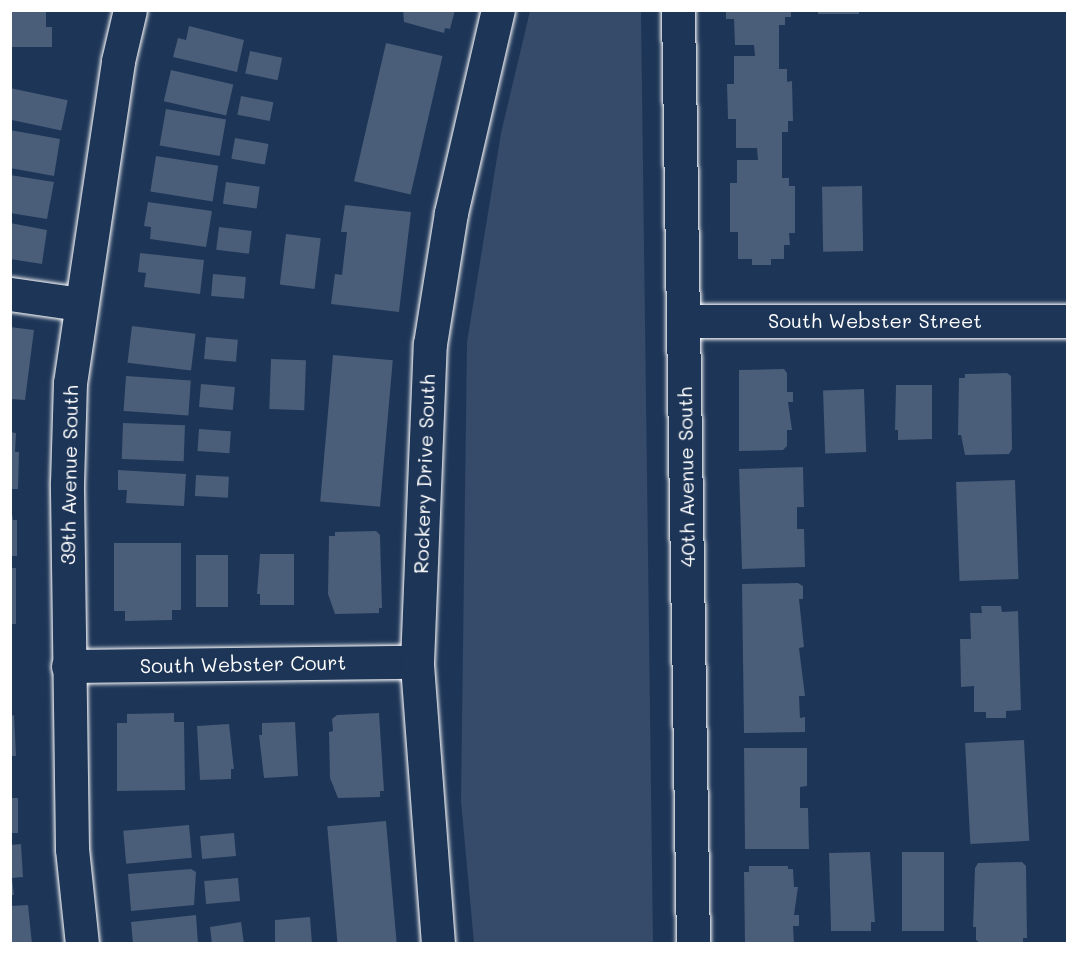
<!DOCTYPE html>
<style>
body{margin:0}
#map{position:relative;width:1078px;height:954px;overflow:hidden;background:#1d3557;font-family:Mali,sans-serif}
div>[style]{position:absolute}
.green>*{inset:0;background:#364b69}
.building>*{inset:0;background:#4a5d79;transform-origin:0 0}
.roads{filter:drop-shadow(0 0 2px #fff) drop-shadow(0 0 2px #fff)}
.minor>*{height:33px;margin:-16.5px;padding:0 16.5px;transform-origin:16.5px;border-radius:16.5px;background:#1d3557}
span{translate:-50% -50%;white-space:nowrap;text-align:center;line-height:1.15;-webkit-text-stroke:4.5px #1d3557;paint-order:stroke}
.street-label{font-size:20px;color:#fff}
.frame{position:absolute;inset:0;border:12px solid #fff;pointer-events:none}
</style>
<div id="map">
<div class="green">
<div style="clip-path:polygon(530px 11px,641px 11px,653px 943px,474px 943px,461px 801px,467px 342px,501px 133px)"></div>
</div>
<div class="building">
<div style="clip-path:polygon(10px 10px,46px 10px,46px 27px,52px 27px,52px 47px,10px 47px)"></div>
<div style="clip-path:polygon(403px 10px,455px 10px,450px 29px,445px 28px,444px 33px,404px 22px)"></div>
<div style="clip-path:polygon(726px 10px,791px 10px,791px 17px,785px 17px,785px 25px,779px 25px,779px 69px,787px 69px,787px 82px,792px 81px,793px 121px,788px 121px,788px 132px,782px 132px,782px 178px,789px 178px,789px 186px,795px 186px,795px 233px,789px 233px,790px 245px,784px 245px,784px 259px,771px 259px,771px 265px,752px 265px,752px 259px,738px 259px,738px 232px,730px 232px,730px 183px,737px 183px,737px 160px,758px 160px,757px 148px,736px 148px,736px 119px,728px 119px,727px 84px,734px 84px,734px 56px,755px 56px,754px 45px,735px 45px,734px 19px,726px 19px)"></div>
<div style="left:818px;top:10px;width:41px;height:4px"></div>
<div style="clip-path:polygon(189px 26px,244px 40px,237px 72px,173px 57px,178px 38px,186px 40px)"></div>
<div style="left:386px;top:43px;width:58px;height:142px;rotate:13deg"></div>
<div style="left:250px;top:51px;width:33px;height:23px;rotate:12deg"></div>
<div style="left:171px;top:70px;width:64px;height:32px;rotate:13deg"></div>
<div style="left:10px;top:88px;width:59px;height:31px;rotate:12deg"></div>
<div style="left:241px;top:96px;width:33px;height:19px;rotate:11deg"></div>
<div style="left:166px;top:109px;width:61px;height:37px;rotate:10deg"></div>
<div style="clip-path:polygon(10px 130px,60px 139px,54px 176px,10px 168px)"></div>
<div style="left:235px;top:138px;width:34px;height:21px;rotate:10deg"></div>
<div style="left:156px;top:156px;width:63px;height:36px;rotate:9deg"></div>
<div style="clip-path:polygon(10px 175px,54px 182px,47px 219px,10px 213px)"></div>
<div style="left:226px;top:182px;width:34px;height:22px;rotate:8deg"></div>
<div style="left:862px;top:186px;width:65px;height:40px;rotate:89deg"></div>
<div style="clip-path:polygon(148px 202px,212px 211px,206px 247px,150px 239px,151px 227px,144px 226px)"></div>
<div style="clip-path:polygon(345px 205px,411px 212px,399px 312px,331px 304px,335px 274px,342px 275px,347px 232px,341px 232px)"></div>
<div style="clip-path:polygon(10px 223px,47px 230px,42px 264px,10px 259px)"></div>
<div style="left:219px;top:227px;width:33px;height:23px;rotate:7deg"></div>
<div style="left:286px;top:234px;width:35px;height:51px;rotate:7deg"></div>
<div style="clip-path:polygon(140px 253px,204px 260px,200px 294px,144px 287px,146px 273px,138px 272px)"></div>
<div style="left:213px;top:274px;width:33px;height:22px;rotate:5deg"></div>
<div style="left:132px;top:326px;width:64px;height:37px;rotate:7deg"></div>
<div style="clip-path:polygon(10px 327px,34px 330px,25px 400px,10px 399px)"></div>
<div style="left:206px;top:337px;width:32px;height:22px;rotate:5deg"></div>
<div style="left:333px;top:355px;width:60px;height:147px;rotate:5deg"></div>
<div style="left:271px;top:359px;width:35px;height:50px;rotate:2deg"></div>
<div style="clip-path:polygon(784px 369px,787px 373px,787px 392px,793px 392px,793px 402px,788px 402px,792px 430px,787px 430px,787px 446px,783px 450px,739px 451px,739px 370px)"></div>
<div style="clip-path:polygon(1007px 373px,1011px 376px,1012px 449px,1009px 454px,965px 455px,961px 435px,958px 435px,959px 378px,965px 378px,965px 374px)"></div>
<div style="left:126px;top:376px;width:65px;height:35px;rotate:4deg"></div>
<div style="left:201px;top:384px;width:34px;height:23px;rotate:5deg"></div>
<div style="clip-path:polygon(896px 385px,932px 385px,932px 439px,898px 440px,898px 430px,895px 430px)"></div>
<div style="left:864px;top:389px;width:63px;height:41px;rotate:88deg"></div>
<div style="left:123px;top:423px;width:62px;height:36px;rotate:2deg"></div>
<div style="left:199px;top:429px;width:32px;height:22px;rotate:4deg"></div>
<div style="clip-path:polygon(10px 432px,16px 433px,15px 452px,19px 452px,18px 489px,10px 489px)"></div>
<div style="clip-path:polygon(803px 467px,804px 507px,797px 507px,797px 529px,804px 529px,805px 567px,742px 569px,739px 469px)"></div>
<div style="clip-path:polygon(118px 470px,186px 474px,184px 506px,126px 503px,127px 490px,118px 490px)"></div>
<div style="left:196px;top:475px;width:33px;height:21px;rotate:3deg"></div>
<div style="left:1015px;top:480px;width:99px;height:59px;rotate:88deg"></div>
<div style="clip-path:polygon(10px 501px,13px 520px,17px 520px,17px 556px,10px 556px)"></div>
<div style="clip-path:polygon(376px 531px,380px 535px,382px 608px,379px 608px,379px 613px,335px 614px,328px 594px,329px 536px,335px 536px,335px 532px)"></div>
<div style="clip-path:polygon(114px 543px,181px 543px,181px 610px,172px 610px,172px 620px,125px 621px,125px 611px,114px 611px)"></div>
<div style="clip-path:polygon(260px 554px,294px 554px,294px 605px,260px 605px,260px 594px,257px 594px)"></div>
<div style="left:196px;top:555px;width:32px;height:52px"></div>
<div style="left:10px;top:568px;width:6px;height:56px"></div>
<div style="clip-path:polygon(798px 583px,803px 586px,803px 599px,799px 599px,804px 647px,799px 648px,805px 696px,799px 696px,800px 718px,805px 717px,805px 732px,744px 733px,742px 584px)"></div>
<div style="clip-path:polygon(981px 606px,1001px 606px,1002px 612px,1018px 611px,1021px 710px,1006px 711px,1006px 718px,986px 718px,986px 712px,974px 712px,974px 686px,961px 687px,960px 639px,971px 639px,970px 613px,982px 613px)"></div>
<div style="clip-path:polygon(174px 713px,174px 722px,184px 722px,185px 790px,117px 791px,117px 723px,127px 723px,127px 714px)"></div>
<div style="clip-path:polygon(379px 713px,384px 791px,380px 791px,380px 797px,338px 798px,330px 778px,329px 732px,333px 731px,332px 719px,337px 715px)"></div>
<div style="clip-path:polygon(14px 715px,16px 756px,10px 756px,10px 716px)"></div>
<div style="clip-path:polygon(295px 722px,298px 776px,264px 778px,259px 735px,262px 735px,262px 723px)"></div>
<div style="clip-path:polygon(229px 724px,234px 769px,231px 769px,231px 779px,200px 780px,197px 726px)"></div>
<div style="left:1024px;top:740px;width:101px;height:59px;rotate:87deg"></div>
<div style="clip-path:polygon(744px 748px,807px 748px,807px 786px,800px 787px,800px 808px,808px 808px,809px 849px,745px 849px)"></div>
<div style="left:10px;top:798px;width:8px;height:35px"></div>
<div style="left:386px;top:821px;width:123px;height:59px;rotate:85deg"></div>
<div style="left:189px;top:825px;width:33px;height:66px;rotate:85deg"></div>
<div style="left:234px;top:833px;width:23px;height:34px;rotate:85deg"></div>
<div style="clip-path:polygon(21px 844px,23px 877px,12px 878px,14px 895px,10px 895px,10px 845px)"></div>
<div style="clip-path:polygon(870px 852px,875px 922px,871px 922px,871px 931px,831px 931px,829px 853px)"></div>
<div style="left:902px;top:852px;width:42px;height:79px"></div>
<div style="clip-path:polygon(1022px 862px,1026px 866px,1027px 938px,1023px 938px,1023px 944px,981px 944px,976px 940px,976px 927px,973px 927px,975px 868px,978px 863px)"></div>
<div style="clip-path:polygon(749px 866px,788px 866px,788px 869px,793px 869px,794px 887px,798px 887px,794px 915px,799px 915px,799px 926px,793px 926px,794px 943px,745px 943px,744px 872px,749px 872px)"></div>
<div style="clip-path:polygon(191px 869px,196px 872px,194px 905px,131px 911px,128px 874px)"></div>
<div style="left:238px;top:878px;width:23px;height:34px;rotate:85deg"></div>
<div style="clip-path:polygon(28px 905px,32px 944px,10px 944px,10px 906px)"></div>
<div style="clip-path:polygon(196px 915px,198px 944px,133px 944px,131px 922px)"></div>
<div style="clip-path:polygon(310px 917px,312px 944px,275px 944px,275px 920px)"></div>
<div style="clip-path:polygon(241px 922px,244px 944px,212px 944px,210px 927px)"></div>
</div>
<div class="roads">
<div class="minor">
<div style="left:678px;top:10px;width:934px;rotate:89.08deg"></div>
<div style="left:10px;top:294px;width:71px;rotate:8.1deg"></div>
<div style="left:683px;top:321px;width:385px"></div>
<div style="left:68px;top:666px;width:349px;rotate:-0.7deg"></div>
<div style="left:82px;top:944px;width:96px;rotate:-96deg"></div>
<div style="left:72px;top:849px;width:366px;rotate:-90.8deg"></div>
<div style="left:67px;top:483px;width:100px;rotate:-88.3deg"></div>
<div style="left:70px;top:383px;width:326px;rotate:-81.5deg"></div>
<div style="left:118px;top:61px;width:52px;rotate:-76.8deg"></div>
<div style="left:438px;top:944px;width:283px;rotate:-94.3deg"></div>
<div style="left:417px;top:662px;width:318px;rotate:-87.7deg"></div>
<div style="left:430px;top:344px;width:133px;rotate:-80.9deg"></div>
<div style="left:451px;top:213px;width:208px;rotate:-77deg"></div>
</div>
</div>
<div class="street-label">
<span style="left:875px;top:320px">South Webster Street</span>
<span style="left:424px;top:474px;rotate:-88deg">Rockery Drive South</span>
<span style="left:69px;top:475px;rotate:-89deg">39th Avenue South</span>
<span style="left:686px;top:477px;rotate:-91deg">40th Avenue South</span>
<span style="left:243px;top:664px;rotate:-1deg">South Webster Court</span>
</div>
<div class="frame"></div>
</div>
